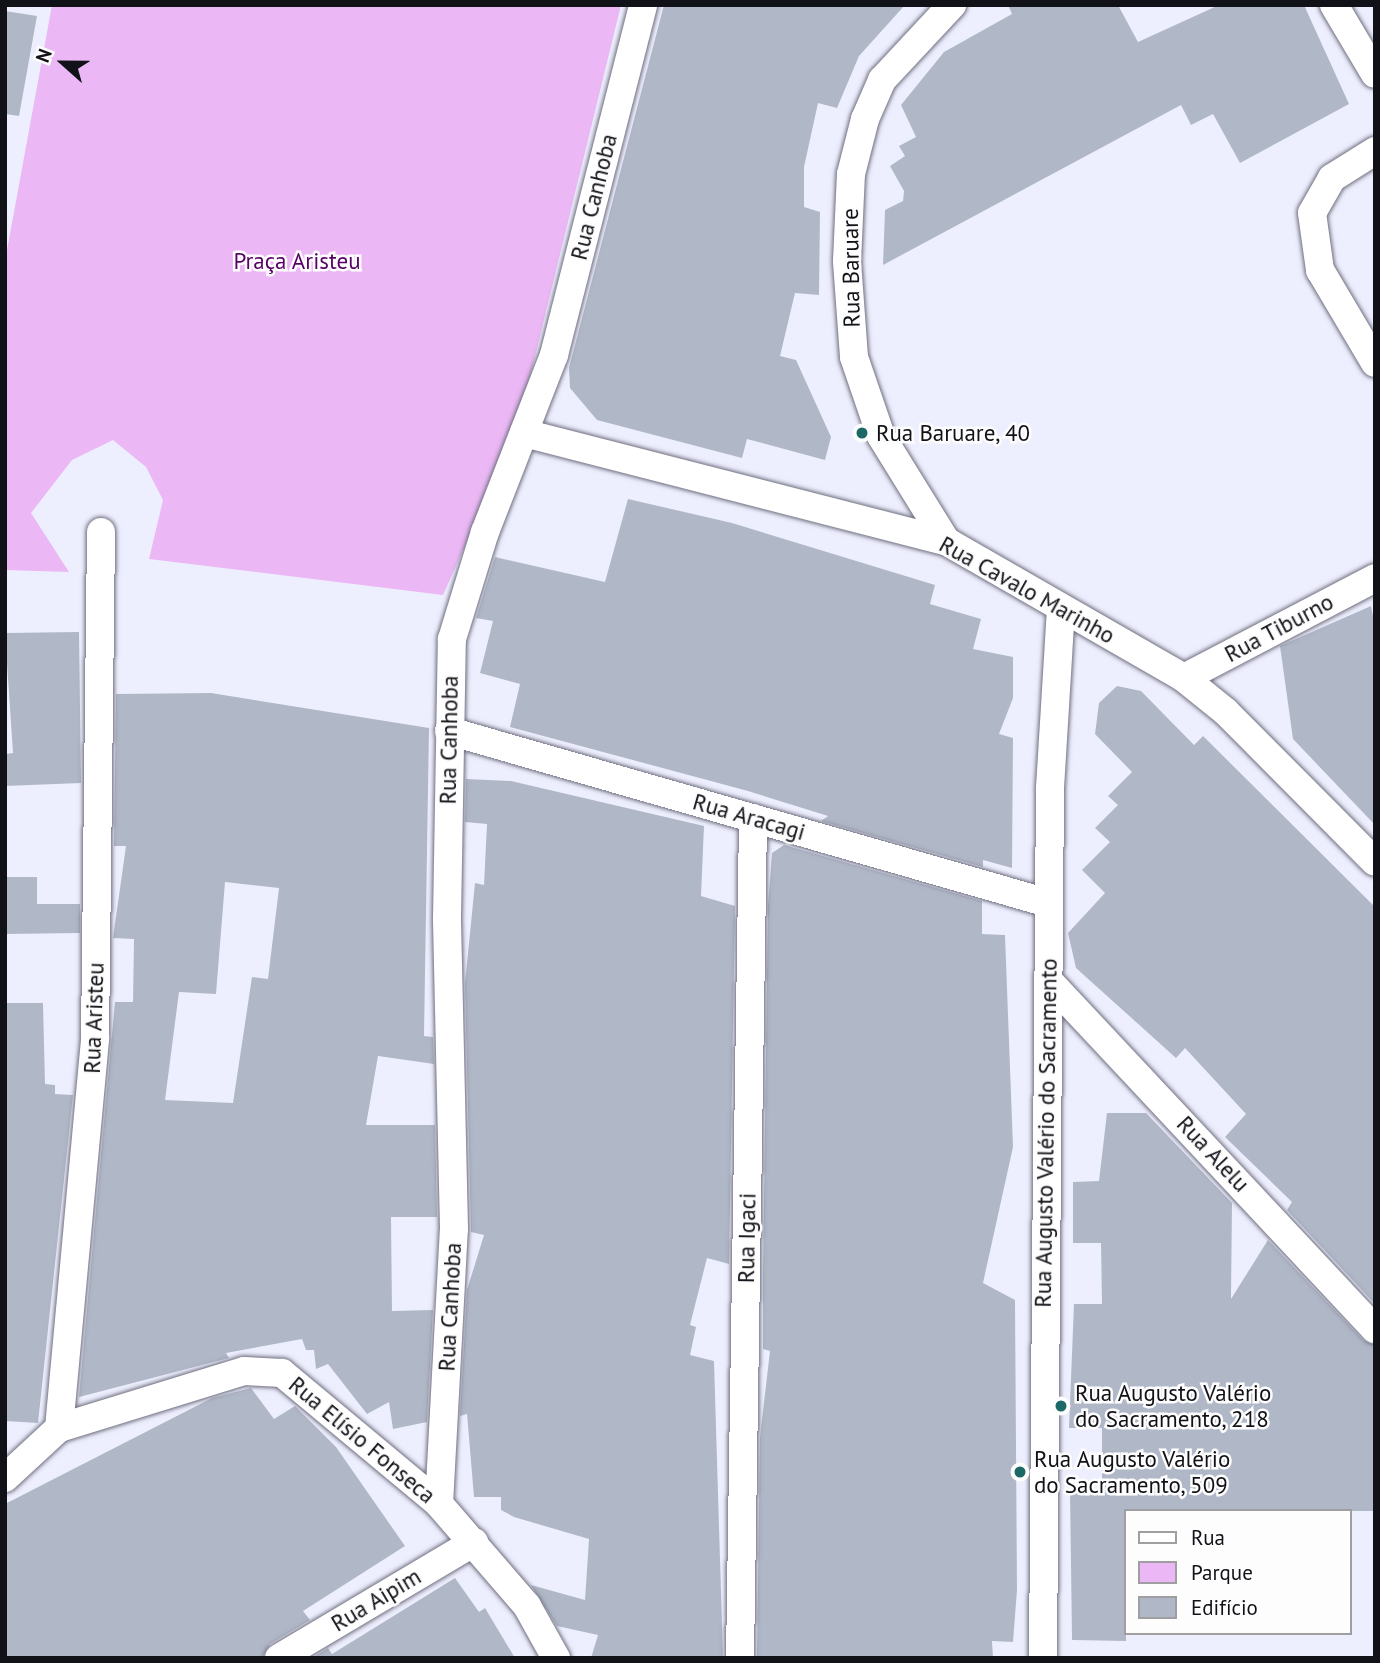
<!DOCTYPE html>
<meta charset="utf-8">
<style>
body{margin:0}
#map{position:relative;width:1380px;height:1663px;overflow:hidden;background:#eeeffe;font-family:"PT Sans",sans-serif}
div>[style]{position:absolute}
.green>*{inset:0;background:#ebb8f5}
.building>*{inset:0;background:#b0b8c8}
.roads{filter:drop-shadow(0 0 2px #6e6e7f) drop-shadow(0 0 2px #6e6e7f)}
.street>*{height:28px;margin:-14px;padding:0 14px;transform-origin:14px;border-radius:14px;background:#fff}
.dots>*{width:19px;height:19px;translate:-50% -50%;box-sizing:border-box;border:4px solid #fdfdfd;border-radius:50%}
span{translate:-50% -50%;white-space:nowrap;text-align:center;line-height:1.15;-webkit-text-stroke:5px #fdfdfd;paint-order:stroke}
.street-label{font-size:23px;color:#111118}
.park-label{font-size:23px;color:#570066}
.poi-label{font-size:23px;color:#111118}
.left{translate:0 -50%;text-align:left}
.frame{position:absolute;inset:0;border:7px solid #111118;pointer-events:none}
.legend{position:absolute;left:1124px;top:1509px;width:228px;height:126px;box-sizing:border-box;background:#fdfdfd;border:2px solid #9f9fa1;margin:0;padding:9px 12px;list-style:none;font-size:21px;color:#111118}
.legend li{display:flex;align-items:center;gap:14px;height:35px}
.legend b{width:35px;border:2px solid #9f9fa1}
.north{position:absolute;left:28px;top:28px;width:70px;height:70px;-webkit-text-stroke:5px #fdfdfd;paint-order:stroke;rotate:291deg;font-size:19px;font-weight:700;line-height:28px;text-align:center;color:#111118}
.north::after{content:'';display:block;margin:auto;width:24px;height:32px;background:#111118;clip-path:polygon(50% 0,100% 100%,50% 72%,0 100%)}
</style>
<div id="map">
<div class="green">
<div style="clip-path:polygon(52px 5px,621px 5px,517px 430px,443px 595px,149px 559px,163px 500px,146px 467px,113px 440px,72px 460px,31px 513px,69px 572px,5px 570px,5px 261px)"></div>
</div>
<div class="building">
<div style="clip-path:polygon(664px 5px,905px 5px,859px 56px,837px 108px,818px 103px,804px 167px,804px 207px,820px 212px,819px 295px,795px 293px,780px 356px,796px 360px,831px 437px,825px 460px,747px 439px,742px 458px,597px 420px,570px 388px,569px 368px)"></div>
<div style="clip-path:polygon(1008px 5px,1118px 5px,1138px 42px,1219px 5px,1304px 5px,1349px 104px,1240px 163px,1213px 114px,1191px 125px,1181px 105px,883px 265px,885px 210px,903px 201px,904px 191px,890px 166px,905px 156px,899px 146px,916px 137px,901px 105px,944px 52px,1012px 14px)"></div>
<div style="clip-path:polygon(5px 11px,37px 16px,19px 116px,5px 114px)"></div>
<div style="clip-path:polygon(628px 499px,732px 523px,935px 585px,930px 604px,981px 619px,973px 649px,1013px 657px,1013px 698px,999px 734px,1013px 738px,1012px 868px,983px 860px,983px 867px,821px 821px,828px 816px,748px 791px,510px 727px,520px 684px,480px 673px,493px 621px,476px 618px,495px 557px,605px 582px)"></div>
<div style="clip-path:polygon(1371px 606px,1375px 626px,1375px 825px,1293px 739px,1280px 646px)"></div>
<div style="clip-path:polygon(79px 632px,81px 783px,5px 786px,5px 754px,13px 753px,5px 633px)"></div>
<div style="clip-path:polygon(1117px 686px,1141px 691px,1194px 745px,1203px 736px,1375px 907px,1375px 1304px,1287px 1210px,1292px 1202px,1225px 1137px,1246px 1114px,1185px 1048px,1176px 1058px,1076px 968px,1068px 933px,1105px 893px,1082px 870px,1110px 842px,1095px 828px,1118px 805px,1108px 796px,1132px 772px,1095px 734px,1099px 703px)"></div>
<div style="clip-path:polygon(evenodd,211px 693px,429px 728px,424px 1036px,433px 1037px,434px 1064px,378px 1056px,366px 1125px,435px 1125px,437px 1217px,391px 1217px,392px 1311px,433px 1310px,427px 1422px,393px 1429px,389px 1402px,367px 1414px,328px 1364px,316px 1369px,314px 1350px,306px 1350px,302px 1339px,226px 1353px,229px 1358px,79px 1397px,115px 1002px,133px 1002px,134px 939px,113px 938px,126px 846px,114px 846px,116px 694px,211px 693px,225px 882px,279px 888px,268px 979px,252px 977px,233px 1103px,165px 1100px,179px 992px,216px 994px,225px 882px)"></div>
<div style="clip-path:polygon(466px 779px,511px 781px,704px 826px,701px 896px,735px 906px,729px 1264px,707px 1258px,690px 1325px,696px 1327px,690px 1355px,714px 1361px,723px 1658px,591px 1658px,598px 1635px,557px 1626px,531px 1585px,585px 1600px,589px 1539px,514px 1517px,501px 1510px,501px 1497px,474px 1497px,467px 1414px,460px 1416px,467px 1290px,484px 1235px,471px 1232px,465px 983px,475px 883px,484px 885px,487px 824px,465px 822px)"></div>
<div style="clip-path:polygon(784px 845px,982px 901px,982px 934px,1005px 935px,1013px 1147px,983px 1283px,1015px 1300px,1017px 1590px,1013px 1642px,992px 1641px,993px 1658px,757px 1658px,760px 1437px,770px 1351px,763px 1349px,763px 1274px,768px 906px,772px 853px)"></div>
<div style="clip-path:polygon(5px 877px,37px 877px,37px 904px,80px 904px,80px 933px,5px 934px)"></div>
<div style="clip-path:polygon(5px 1003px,43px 1003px,45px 1084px,55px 1085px,55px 1094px,73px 1095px,38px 1423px,5px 1421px)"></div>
<div style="clip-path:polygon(1107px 1113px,1146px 1113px,1232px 1203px,1231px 1299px,1268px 1240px,1363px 1340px,1375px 1345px,1375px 1511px,1126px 1511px,1126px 1641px,1072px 1640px,1070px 1490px,1102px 1490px,1102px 1428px,1069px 1428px,1074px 1304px,1102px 1304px,1101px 1243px,1073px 1243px,1073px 1182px,1099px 1181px)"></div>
<div style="clip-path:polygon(251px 1388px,274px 1419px,295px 1406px,336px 1447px,405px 1546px,303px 1611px,310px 1620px,270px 1644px,262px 1658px,5px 1658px,5px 1504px,212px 1398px)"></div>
<div style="clip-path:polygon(455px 1578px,479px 1612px,485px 1608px,515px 1658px,312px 1658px,328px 1648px,332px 1654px)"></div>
</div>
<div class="roads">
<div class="street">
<div style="left:1334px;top:5px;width:80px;rotate:59.3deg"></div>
<div style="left:1375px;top:151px;width:51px;rotate:147.9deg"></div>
<div style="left:1332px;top:178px;width:40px;rotate:119.7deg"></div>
<div style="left:1312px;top:213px;width:58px;rotate:82deg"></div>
<div style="left:1320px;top:270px;width:108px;rotate:59.4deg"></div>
<div style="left:524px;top:433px;width:436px;rotate:14.4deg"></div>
<div style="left:946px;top:541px;width:275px;rotate:29.9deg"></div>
<div style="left:1184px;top:678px;width:54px;rotate:39deg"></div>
<div style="left:1226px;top:712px;width:211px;rotate:45.2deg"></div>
<div style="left:946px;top:541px;width:123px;rotate:-121.8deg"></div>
<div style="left:881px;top:436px;width:83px;rotate:-108.9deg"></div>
<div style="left:854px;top:357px;width:96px;rotate:-94.2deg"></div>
<div style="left:847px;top:261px;width:87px;rotate:-87.4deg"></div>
<div style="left:851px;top:174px;width:57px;rotate:-75.7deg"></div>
<div style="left:865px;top:119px;width:43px;rotate:-66.4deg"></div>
<div style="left:882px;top:80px;width:103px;rotate:-47deg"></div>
<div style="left:1184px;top:678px;width:216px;rotate:-27.6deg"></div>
<div style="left:449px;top:731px;width:623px;rotate:16.02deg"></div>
<div style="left:1049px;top:981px;width:477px;rotate:46.9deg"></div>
<div style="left:59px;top:1428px;width:194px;rotate:-17.1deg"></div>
<div style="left:244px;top:1371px;width:38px;rotate:3deg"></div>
<div style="left:282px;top:1373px;width:204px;rotate:39.8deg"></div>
<div style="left:439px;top:1504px;width:135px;rotate:49.2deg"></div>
<div style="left:527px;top:1606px;width:60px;rotate:60.9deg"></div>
<div style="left:5px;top:1478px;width:74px;rotate:-42.8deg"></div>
<div style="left:59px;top:1428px;width:391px;rotate:-84.7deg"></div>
<div style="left:95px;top:1039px;width:507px;rotate:-89.32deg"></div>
<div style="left:439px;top:1504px;width:275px;rotate:-86.9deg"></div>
<div style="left:454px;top:1229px;width:311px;rotate:-91.3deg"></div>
<div style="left:447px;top:918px;width:279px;rotate:-89deg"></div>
<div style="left:452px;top:639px;width:112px;rotate:-72.9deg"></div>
<div style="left:485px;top:532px;width:190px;rotate:-68.7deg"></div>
<div style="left:554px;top:355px;width:361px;rotate:-75.7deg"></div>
<div style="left:279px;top:1658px;width:227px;rotate:-30.7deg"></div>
<div style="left:740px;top:1658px;width:840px;rotate:-89.11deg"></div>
<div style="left:1043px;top:1658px;width:870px;rotate:-89.54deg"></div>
<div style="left:1050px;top:788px;width:179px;rotate:-86.5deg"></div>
</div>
</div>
<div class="dots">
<div style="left:862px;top:433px;background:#1b6866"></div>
<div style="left:1061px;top:1406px;background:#1b6866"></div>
<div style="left:1020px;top:1472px;background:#1b6866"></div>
</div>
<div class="street-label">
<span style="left:594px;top:197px;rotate:-76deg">Rua Canhoba</span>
<span style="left:851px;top:268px;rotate:-91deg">Rua Baruare</span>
<span style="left:1027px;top:590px;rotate:29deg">Rua Cavalo Marinho</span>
<span style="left:1279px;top:628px;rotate:-28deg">Rua Tiburno</span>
<span style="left:449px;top:740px;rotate:-89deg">Rua Canhoba</span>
<span style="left:749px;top:817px;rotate:16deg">Rua Aracagi</span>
<span style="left:94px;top:1018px;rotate:-88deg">Rua Aristeu</span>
<span style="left:1046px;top:1133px;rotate:-89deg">Rua Augusto Valério do Sacramento</span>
<span style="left:1213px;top:1154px;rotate:47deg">Rua Alelu</span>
<span style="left:747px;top:1238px;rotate:-89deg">Rua Igaci</span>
<span style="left:450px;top:1307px;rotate:-87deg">Rua Canhoba</span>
<span style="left:362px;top:1440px;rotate:40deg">Rua Elísio Fonseca</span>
<span style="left:376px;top:1600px;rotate:-31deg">Rua Aipim</span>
</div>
<div class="park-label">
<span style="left:297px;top:261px">Praça Aristeu</span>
</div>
<div class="poi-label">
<span class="left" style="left:876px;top:433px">Rua Baruare, 40</span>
<span class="left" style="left:1075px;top:1406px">Rua Augusto Valério<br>do Sacramento, 218</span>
<span class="left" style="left:1034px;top:1472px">Rua Augusto Valério<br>do Sacramento, 509</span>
</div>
<div class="frame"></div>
<ul class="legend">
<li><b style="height:9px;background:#fff"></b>Rua</li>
<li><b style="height:19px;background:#ebb8f5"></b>Parque</li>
<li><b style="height:19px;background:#b0b8c8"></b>Edifício</li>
</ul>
<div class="north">N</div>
</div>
